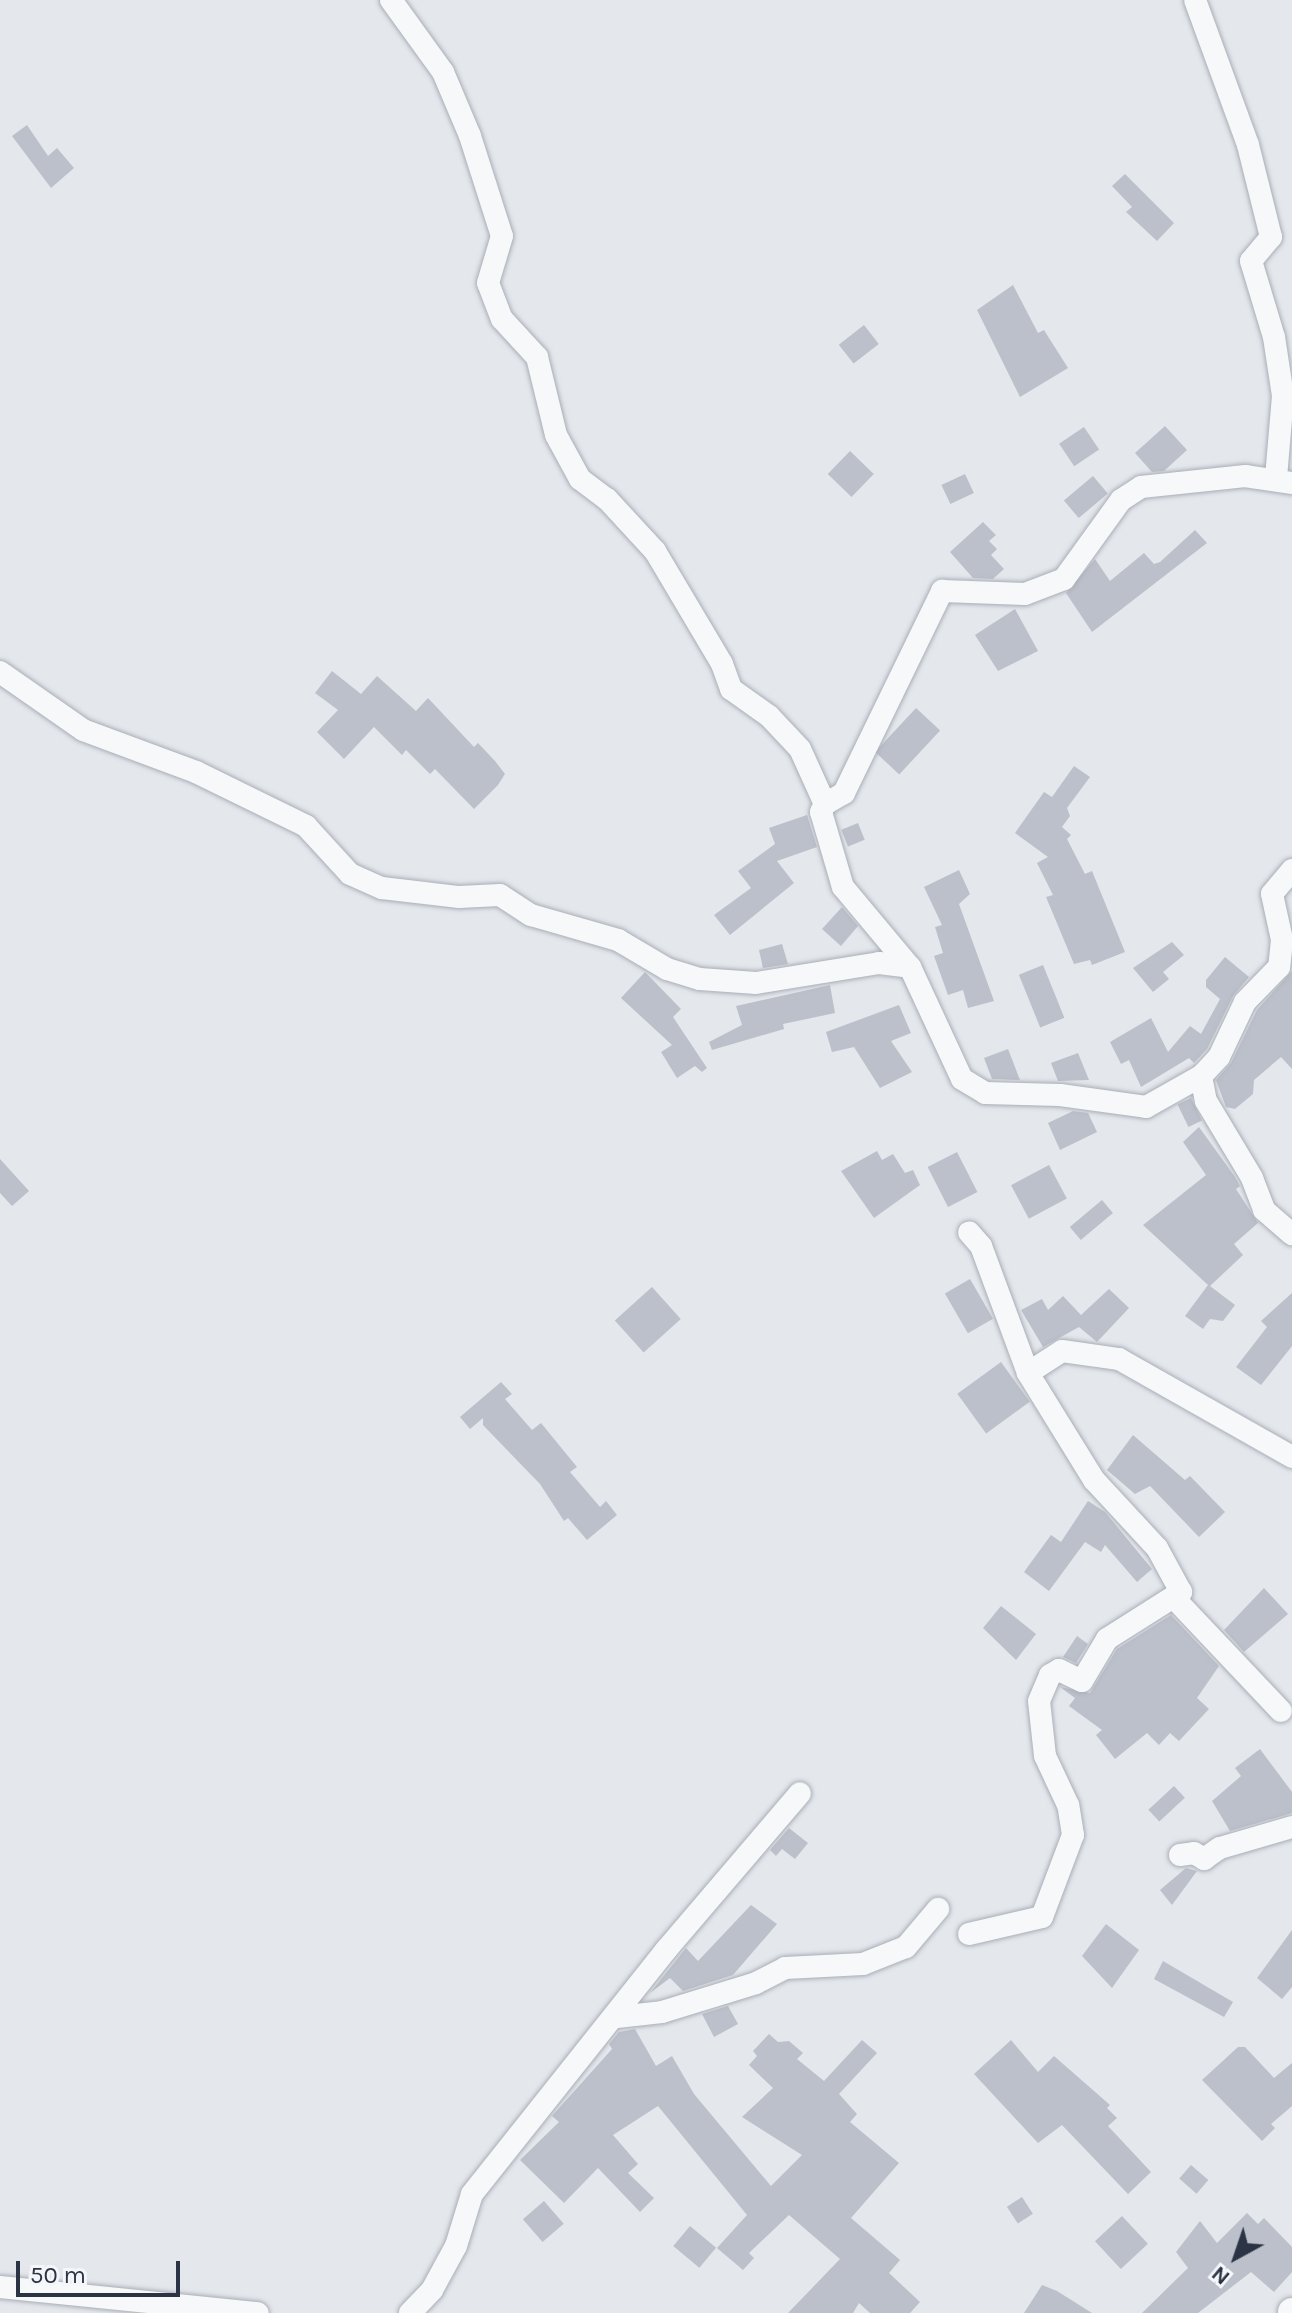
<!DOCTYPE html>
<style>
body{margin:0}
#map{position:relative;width:1292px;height:2313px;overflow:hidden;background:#e4e7ec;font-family:Karla,sans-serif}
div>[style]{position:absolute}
.building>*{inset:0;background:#bbc0ca;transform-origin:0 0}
.roads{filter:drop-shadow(0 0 2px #a9aeb7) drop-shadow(0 0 2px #a9aeb7)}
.minor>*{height:22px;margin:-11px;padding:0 11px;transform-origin:11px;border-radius:11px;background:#f7f8fa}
.tertiary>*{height:28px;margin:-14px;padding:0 14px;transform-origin:14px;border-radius:14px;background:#f7f8fa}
span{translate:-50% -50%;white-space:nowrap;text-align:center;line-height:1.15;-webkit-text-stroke:6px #f4f6f9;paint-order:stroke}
.north{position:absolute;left:1196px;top:2217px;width:80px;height:80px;-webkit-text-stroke:6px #f4f6f9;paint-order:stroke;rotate:220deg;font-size:22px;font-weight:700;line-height:32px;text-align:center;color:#2b3445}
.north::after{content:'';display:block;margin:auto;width:28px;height:36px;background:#2b3445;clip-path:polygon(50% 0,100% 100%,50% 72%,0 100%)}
.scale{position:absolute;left:16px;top:2261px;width:164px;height:36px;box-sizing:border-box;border:4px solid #2b3445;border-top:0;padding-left:10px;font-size:24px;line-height:28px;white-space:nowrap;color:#2b3445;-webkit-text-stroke:6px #f4f6f9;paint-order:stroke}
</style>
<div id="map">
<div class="building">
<div style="clip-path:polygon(27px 125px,48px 156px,57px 148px,74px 168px,51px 188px,12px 136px)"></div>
<div style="clip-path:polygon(1125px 174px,1174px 223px,1157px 241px,1126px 212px,1132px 207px,1112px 186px)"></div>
<div style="clip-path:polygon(1013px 285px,1038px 333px,1044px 330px,1068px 368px,1020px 397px,977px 310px)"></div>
<div style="left:864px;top:325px;width:24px;height:32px;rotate:52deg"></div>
<div style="clip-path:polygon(1165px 426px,1187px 450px,1164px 471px,1152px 472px,1135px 453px)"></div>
<div style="left:1084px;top:427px;width:27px;height:30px;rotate:56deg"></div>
<div style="left:850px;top:451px;width:33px;height:32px;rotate:44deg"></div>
<div style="left:965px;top:474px;width:21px;height:26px;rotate:65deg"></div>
<div style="left:1093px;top:476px;width:23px;height:38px;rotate:50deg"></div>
<div style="clip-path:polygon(983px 522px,996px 535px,989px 541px,997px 549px,991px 555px,1004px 569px,993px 579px,973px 578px,950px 552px)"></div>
<div style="clip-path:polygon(1195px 530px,1207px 543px,1092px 632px,1066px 593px,1095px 559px,1110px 581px,1144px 553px,1154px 564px,1160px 562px)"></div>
<div style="clip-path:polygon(1015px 609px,1038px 651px,998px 671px,975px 635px)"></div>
<div style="clip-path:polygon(332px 671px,361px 694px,377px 676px,416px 711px,428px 698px,474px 747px,478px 743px,495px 761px,505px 774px,498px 785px,474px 809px,435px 769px,430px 774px,406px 750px,402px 755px,374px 727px,344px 759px,317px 732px,338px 710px,315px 693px)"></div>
<div style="left:916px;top:708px;width:33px;height:60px;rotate:43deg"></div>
<div style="clip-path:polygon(1074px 766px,1090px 777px,1067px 808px,1070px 816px,1062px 827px,1071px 835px,1067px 839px,1085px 874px,1092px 871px,1125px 952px,1092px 965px,1090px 960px,1074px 964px,1046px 897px,1053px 895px,1037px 863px,1048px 857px,1015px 833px,1044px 792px,1052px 797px)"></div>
<div style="clip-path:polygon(807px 815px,817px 847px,777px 861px,794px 883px,730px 935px,714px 915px,751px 888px,738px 871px,775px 844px,769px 828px)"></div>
<div style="left:858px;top:823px;width:18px;height:18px;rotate:68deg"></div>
<div style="clip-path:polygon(959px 870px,970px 894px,959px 904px,994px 1001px,968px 1008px,963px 990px,948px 995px,934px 956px,943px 953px,935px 927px,942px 925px,924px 887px)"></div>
<div style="clip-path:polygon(842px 907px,858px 926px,841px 946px,822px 929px)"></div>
<div style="clip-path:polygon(1172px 942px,1184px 955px,1163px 972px,1169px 979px,1153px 992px,1133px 968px)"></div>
<div style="clip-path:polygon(782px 944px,788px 964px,763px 968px,759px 950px)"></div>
<div style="clip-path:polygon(1225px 957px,1249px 977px,1233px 996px,1207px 1049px,1194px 1063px,1189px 1058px,1141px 1087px,1129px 1060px,1121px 1064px,1110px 1042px,1151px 1018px,1168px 1052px,1190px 1026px,1201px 1034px,1220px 999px,1206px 987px,1206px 980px)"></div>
<div style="left:1043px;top:965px;width:57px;height:26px;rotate:68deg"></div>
<div style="clip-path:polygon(1292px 971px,1292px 1069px,1281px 1057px,1254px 1080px,1253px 1094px,1235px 1109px,1226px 1107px,1216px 1080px,1231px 1063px,1257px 1010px)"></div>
<div style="clip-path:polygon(645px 972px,681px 1009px,673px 1017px,707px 1068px,702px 1072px,695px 1066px,677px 1078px,661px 1052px,672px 1045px,621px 998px)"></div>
<div style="clip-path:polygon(830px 985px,835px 1013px,783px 1024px,784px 1029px,712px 1050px,709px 1042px,742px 1025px,736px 1006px)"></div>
<div style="clip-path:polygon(899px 1005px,911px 1033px,891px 1041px,912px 1072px,880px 1088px,854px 1047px,832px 1052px,826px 1032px)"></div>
<div style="clip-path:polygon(1008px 1049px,1020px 1080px,992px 1079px,984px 1058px)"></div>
<div style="clip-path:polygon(1078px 1053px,1089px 1080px,1058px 1081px,1051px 1063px)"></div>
<div style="left:1191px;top:1098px;width:25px;height:15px;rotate:64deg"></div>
<div style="clip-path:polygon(1073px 1111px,1088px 1113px,1097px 1132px,1060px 1150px,1048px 1123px)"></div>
<div style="clip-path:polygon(1199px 1127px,1235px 1177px,1240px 1186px,1236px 1189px,1258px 1223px,1234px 1244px,1243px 1255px,1210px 1286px,1235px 1305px,1223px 1321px,1210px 1319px,1203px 1329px,1185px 1316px,1208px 1285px,1143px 1225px,1206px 1175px,1183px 1142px)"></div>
<div style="clip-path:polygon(877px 1151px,882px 1160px,893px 1154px,905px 1173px,913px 1170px,920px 1185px,874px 1218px,841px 1171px)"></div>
<div style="left:957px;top:1152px;width:45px;height:33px;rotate:63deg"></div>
<div style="clip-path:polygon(0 1159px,29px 1191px,12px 1206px,0 1193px)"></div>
<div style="left:1049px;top:1165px;width:38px;height:43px;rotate:62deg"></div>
<div style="left:1102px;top:1200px;width:17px;height:42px;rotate:50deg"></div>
<div style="left:970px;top:1279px;width:46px;height:29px;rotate:60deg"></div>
<div style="left:652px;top:1287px;width:43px;height:50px;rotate:48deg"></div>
<div style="clip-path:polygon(1109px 1289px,1129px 1308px,1097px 1342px,1079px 1327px,1043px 1347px,1021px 1310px,1042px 1299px,1048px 1310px,1063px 1296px,1081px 1315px)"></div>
<div style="clip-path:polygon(1292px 1293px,1292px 1346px,1261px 1385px,1236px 1367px,1267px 1327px,1261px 1321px)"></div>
<div style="left:1001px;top:1362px;width:49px;height:54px;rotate:54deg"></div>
<div style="clip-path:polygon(501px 1382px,512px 1394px,505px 1399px,532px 1430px,541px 1423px,577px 1467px,570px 1472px,600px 1507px,606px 1501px,617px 1515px,587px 1540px,568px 1518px,564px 1521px,540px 1484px,483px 1425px,483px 1418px,470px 1429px,460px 1417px)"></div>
<div style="clip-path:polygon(1133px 1435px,1185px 1480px,1190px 1476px,1225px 1512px,1199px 1537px,1150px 1486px,1135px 1494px,1107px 1470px)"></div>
<div style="clip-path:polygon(1088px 1501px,1105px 1512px,1152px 1569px,1137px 1582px,1105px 1545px,1101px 1552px,1085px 1542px,1049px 1591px,1024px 1572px,1051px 1535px,1061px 1542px)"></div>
<div style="clip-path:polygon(1264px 1588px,1288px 1614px,1244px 1652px,1224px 1630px)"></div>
<div style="clip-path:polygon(1001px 1606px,1036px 1634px,1016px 1660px,983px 1628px)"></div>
<div style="clip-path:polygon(1171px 1615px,1219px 1666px,1197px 1698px,1209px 1709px,1179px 1741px,1170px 1733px,1159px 1745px,1147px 1733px,1115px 1759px,1096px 1735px,1102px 1730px,1069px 1706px,1075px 1698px,1060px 1687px,1090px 1693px,1117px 1649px)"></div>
<div style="clip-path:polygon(1077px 1636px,1088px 1644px,1076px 1663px,1063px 1657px)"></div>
<div style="clip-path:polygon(1260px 1749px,1292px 1792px,1292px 1813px,1230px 1831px,1212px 1801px,1241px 1776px,1235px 1768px)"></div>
<div style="left:1174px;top:1786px;width:16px;height:35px;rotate:47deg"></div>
<div style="clip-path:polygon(789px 1828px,808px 1843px,795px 1859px,782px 1849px,776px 1856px,770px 1850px)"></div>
<div style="clip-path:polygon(1186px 1868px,1197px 1871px,1172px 1905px,1160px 1890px)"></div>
<div style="clip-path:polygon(751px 1905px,777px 1924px,733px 1975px,683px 1991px,670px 1978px,650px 1993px,686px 1948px,698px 1961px)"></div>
<div style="clip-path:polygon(1106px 1924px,1139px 1950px,1112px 1988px,1082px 1956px)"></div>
<div style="clip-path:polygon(1292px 1930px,1292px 1987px,1282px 1999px,1257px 1978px)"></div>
<div style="clip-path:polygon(1163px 1961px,1233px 2002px,1224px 2017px,1154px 1979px)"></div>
<div style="clip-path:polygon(728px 2006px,738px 2024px,714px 2037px,702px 2014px)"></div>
<div style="clip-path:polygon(635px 2029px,656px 2066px,672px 2056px,694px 2094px,771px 2186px,802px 2155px,742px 2117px,773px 2088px,749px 2065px,757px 2056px,753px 2051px,769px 2034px,778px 2042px,789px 2041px,803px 2053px,797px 2059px,824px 2081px,862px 2040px,877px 2053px,839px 2094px,857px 2114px,850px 2122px,899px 2163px,851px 2218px,900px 2260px,889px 2273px,920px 2302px,910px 2313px,870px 2313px,859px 2303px,853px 2313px,788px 2313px,840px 2259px,789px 2215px,749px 2253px,754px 2258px,743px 2270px,717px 2248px,747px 2215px,658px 2106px,613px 2135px,638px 2164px,628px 2173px,654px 2198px,640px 2212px,598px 2168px,564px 2203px,520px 2160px,559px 2122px,552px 2116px,612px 2049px,609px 2044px,619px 2032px)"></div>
<div style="clip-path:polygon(1011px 2040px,1038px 2072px,1054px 2056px,1110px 2105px,1107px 2108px,1117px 2118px,1108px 2126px,1151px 2172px,1128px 2194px,1062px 2125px,1038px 2143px,974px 2074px)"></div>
<div style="clip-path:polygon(1238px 2047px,1245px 2047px,1274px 2078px,1292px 2063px,1292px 2106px,1271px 2124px,1275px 2128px,1262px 2141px,1202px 2080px)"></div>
<div style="left:1191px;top:2165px;width:23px;height:18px;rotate:41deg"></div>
<div style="left:1022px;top:2197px;width:20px;height:18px;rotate:57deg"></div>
<div style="left:544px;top:2201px;width:30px;height:28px;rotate:49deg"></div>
<div style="clip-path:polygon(1247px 2213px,1258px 2224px,1264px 2218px,1292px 2247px,1292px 2272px,1274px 2292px,1251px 2272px,1198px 2313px,1142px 2313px,1188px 2268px,1176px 2252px,1200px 2221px,1217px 2243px)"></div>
<div style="left:1122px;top:2216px;width:38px;height:37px;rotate:47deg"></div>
<div style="left:690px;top:2226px;width:34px;height:26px;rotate:40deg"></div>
<div style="clip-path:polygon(1042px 2285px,1057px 2291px,1092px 2313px,1024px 2313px)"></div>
</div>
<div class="roads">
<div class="minor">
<div style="left:391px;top:0;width:89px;rotate:54.2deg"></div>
<div style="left:443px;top:72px;width:69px;rotate:67.1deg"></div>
<div style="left:470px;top:136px;width:105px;rotate:72.3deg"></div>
<div style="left:502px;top:236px;width:49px;rotate:106.6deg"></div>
<div style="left:488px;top:283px;width:39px;rotate:69deg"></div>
<div style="left:502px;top:319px;width:52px;rotate:47.4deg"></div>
<div style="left:537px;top:357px;width:80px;rotate:76.3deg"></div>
<div style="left:556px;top:435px;width:50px;rotate:61.4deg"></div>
<div style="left:580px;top:479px;width:34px;rotate:37deg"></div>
<div style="left:607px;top:499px;width:71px;rotate:47.3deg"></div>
<div style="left:655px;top:551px;width:131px;rotate:59.3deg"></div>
<div style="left:722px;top:664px;width:27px;rotate:70deg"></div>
<div style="left:731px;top:689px;width:47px;rotate:35.4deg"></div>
<div style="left:769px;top:716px;width:45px;rotate:46.8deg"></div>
<div style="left:800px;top:749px;width:60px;rotate:65.6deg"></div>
<div style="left:825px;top:804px;width:9px;rotate:117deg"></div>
<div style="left:821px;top:812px;width:78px;rotate:73.7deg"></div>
<div style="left:843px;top:887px;width:104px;rotate:50.1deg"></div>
<div style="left:1195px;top:0;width:154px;rotate:69.9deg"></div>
<div style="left:1248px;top:145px;width:95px;rotate:76deg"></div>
<div style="left:1271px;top:237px;width:31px;rotate:130deg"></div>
<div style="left:1251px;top:261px;width:79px;rotate:73.2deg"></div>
<div style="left:1274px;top:337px;width:60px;rotate:81.3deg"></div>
<div style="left:1283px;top:396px;width:82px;rotate:94.9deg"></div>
<div style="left:0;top:672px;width:101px;rotate:34.9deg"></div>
<div style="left:83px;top:730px;width:121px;rotate:20.4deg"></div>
<div style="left:196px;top:772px;width:123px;rotate:26.1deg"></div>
<div style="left:306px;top:826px;width:65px;rotate:47.5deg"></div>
<div style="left:350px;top:874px;width:35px;rotate:24deg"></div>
<div style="left:382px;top:888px;width:78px;rotate:6.7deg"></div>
<div style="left:459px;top:897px;width:41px;rotate:-2.8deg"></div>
<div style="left:500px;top:895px;width:37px;rotate:33deg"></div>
<div style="left:531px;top:915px;width:91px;rotate:16deg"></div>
<div style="left:618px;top:940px;width:57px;rotate:30.6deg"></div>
<div style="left:667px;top:969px;width:34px;rotate:17deg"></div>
<div style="left:700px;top:979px;width:56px;rotate:4.1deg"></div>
<div style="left:756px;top:983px;width:125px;rotate:-9.2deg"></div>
<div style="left:879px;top:963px;width:31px;rotate:7deg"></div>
<div style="left:910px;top:967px;width:123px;rotate:65.1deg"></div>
<div style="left:962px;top:1079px;width:27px;rotate:31deg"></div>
<div style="left:985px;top:1093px;width:75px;rotate:1.5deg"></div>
<div style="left:1060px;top:1095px;width:87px;rotate:7.9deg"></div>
<div style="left:1146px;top:1107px;width:63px;rotate:-29.4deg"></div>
<div style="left:825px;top:804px;width:22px;rotate:-30deg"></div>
<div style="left:844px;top:793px;width:225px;rotate:-64.1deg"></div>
<div style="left:942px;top:591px;width:83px;rotate:2.1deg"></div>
<div style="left:1025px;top:594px;width:42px;rotate:-21deg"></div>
<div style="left:1064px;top:579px;width:97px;rotate:-54.2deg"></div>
<div style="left:1121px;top:500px;width:24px;rotate:-33deg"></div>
<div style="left:1141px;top:487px;width:105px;rotate:-6deg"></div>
<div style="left:1245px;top:476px;width:48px;rotate:8.5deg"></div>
<div style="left:1292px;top:870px;width:31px;rotate:130deg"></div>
<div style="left:1272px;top:894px;width:47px;rotate:77.7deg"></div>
<div style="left:1282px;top:940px;width:27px;rotate:96deg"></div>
<div style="left:1279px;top:967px;width:49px;rotate:134.2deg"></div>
<div style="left:1245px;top:1002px;width:61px;rotate:115.3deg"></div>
<div style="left:1219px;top:1057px;width:26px;rotate:133deg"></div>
<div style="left:1201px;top:1076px;width:25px;rotate:79deg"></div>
<div style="left:1206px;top:1101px;width:90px;rotate:59.1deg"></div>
<div style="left:1252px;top:1178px;width:34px;rotate:69deg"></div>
<div style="left:1264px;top:1210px;width:37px;rotate:41deg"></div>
<div style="left:1028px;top:1373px;width:40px;rotate:-32.9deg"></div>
<div style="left:1062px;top:1351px;width:58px;rotate:8deg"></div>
<div style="left:1119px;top:1359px;width:199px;rotate:29.5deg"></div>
<div style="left:1175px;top:1599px;width:154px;rotate:46.6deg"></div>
<div style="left:1180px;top:1855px;width:14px;rotate:-8deg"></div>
<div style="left:1194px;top:1853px;width:12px;rotate:31deg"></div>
<div style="left:1204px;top:1859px;width:19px;rotate:-35deg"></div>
<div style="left:1220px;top:1848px;width:75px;rotate:-16.3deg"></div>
<div style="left:969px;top:1934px;width:75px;rotate:-13.1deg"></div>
<div style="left:1042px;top:1917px;width:88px;rotate:-69.3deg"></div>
<div style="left:1073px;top:1835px;width:30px;rotate:-99deg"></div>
<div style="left:1068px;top:1805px;width:54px;rotate:-115.1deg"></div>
<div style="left:1045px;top:1756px;width:55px;rotate:-96.2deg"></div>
<div style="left:1039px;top:1701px;width:28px;rotate:-67deg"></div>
<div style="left:1050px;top:1675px;width:10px;rotate:-29deg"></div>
<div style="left:1059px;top:1670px;width:25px;rotate:26deg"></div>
<div style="left:1082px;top:1681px;width:49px;rotate:-59.2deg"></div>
<div style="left:1107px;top:1639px;width:88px;rotate:-32.4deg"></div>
<div style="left:1181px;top:1592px;width:50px;rotate:-118.6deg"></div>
<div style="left:1157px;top:1548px;width:93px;rotate:-132.8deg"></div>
<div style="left:1094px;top:1480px;width:126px;rotate:-121.7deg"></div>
<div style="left:1028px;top:1373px;width:135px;rotate:-110.3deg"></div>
<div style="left:981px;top:1246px;width:18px;rotate:-131deg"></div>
<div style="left:617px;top:2017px;width:45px;rotate:-6.3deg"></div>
<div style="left:662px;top:2012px;width:98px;rotate:-17.1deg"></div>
<div style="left:756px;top:1983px;width:33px;rotate:-27deg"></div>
<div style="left:785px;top:1968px;width:78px;rotate:-2.9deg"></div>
<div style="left:863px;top:1964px;width:46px;rotate:-21.6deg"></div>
<div style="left:906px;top:1947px;width:50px;rotate:-49.9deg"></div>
<div style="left:0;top:2287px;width:259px;rotate:5.8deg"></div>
<div style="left:410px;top:2313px;width:32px;rotate:-46deg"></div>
<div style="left:432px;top:2290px;width:50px;rotate:-61.4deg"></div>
<div style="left:456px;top:2246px;width:54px;rotate:-72.9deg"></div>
<div style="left:472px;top:2194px;width:312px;rotate:-51.5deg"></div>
<div style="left:666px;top:1950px;width:206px;rotate:-49.5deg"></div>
</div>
<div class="tertiary">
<div style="left:1292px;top:2313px;width:1px;rotate:-90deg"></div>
</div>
</div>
<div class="north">N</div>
<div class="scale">50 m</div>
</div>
